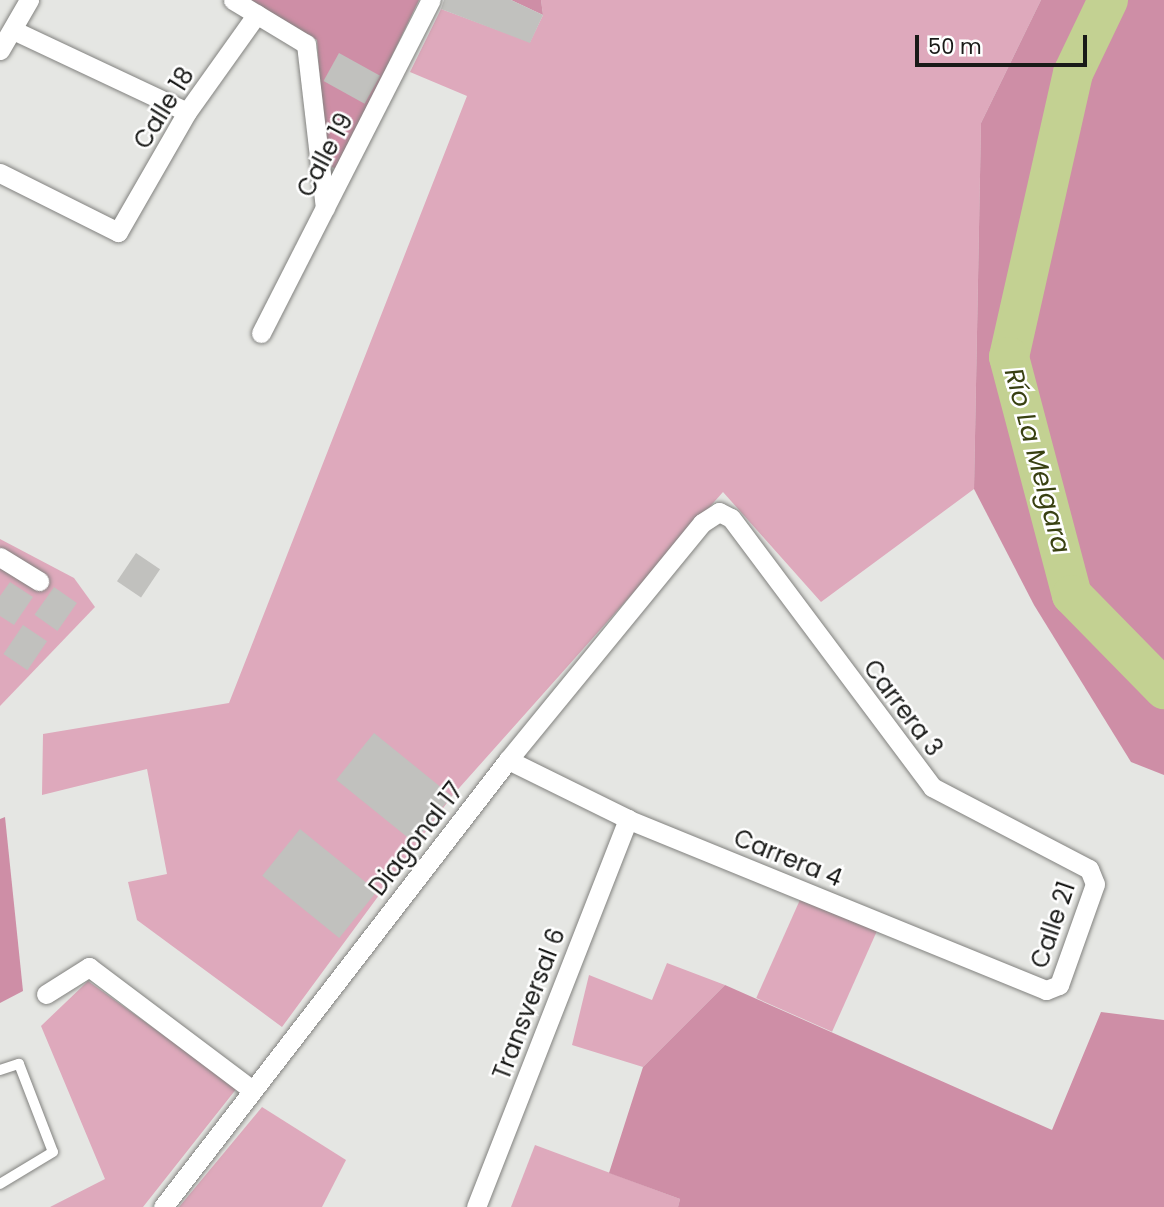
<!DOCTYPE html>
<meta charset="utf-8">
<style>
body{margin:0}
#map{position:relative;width:1164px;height:1207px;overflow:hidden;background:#e5e6e3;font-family:Poppins,sans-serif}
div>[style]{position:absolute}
.green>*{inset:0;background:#dea9bc;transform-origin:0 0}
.forest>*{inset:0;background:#ce8ea6}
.river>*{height:40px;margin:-20px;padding:0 20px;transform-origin:20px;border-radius:20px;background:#c3d192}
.building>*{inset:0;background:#c1c1be;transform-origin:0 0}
.roads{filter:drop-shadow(0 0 2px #82827f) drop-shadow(0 0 2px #82827f)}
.lane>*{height:10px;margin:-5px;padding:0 5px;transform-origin:5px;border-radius:5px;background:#fff}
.street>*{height:19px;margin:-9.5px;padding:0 9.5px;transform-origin:9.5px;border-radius:9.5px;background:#fff}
span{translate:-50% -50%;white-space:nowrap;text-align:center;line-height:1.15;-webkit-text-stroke:5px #fff;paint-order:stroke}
.street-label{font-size:24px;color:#191a18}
.water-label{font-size:26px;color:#384011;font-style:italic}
.scale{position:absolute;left:915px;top:35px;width:172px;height:32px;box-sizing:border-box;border:4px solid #191a18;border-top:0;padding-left:9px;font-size:21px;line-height:24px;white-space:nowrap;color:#191a18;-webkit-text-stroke:5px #fff;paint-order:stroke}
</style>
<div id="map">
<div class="green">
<div style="clip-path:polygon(541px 0,1041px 0,981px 123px,974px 489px,821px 602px,723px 492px,452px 796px,282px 1027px,137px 920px,128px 882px,167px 874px,147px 769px,42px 795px,43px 734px,229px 703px,467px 96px,410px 72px,441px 9px,530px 42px,543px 15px)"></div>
<div style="clip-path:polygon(0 539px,74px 578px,95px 607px,0 706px)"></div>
<div style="left:803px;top:893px;width:83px;height:115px;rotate:24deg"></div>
<div style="clip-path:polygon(667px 963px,725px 985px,643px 1067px,572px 1045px,589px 975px,652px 1000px)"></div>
<div style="clip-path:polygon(88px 981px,237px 1088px,143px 1207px,50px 1207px,105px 1179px,41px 1026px)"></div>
<div style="clip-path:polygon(262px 1107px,346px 1160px,322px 1207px,179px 1207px)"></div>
<div style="clip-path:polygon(535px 1145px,680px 1199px,678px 1207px,511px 1207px)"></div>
</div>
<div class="forest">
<div style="clip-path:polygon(250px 0,419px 0,337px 169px,326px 165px,317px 40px)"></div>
<div style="clip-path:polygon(511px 0,541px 0,543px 15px)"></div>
<div style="clip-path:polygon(1041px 0,1164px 0,1164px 775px,1131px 762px,1034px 605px,974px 489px,981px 123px)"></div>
<div style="clip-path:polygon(5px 817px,23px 991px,0 1003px,0 819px)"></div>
<div style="clip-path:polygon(725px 985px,1052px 1130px,1101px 1012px,1164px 1020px,1164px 1207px,678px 1207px,680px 1199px,609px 1173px,643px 1067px)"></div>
</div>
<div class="river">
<div style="left:1108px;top:0;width:81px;rotate:115.6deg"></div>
<div style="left:1073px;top:73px;width:291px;rotate:102.7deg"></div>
<div style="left:1009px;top:357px;width:246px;rotate:75.2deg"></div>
<div style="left:1072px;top:595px;width:132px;rotate:45.6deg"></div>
</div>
<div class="building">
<div style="clip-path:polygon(444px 0,511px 0,543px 15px,530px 43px,441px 9px)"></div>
<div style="left:339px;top:53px;width:47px;height:32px;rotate:29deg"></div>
<div style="left:136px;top:553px;width:29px;height:34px;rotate:34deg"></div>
<div style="clip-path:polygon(10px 582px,33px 597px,14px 625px,0 616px,0 596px)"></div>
<div style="left:54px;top:587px;width:28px;height:34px;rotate:35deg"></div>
<div style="left:23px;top:625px;width:29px;height:35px;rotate:34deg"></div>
<div style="left:374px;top:733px;width:100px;height:60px;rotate:39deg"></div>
<div style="left:300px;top:829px;width:99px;height:60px;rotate:39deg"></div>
</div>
<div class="roads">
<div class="lane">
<div style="left:0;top:1070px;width:20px;rotate:-18deg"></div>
<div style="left:19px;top:1064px;width:94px;rotate:68.9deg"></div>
<div style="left:53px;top:1152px;width:62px;rotate:148.9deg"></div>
</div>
<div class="street">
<div style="left:233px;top:0;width:85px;rotate:31.1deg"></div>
<div style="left:306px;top:44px;width:165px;rotate:83.4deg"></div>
<div style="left:13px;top:30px;width:192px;rotate:25.2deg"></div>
<div style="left:0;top:50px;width:58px;rotate:-59.9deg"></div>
<div style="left:0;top:173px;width:132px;rotate:26.6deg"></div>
<div style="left:118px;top:232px;width:138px;rotate:-60.1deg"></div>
<div style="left:187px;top:112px;width:120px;rotate:-54.5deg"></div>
<div style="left:261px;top:333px;width:374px;rotate:-63deg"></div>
<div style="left:0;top:557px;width:46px;rotate:31.6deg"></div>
<div style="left:46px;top:994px;width:51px;rotate:-32.1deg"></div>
<div style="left:89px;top:967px;width:203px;rotate:37deg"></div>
<div style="left:163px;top:1207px;width:565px;rotate:-52.34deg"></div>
<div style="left:508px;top:760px;width:306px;rotate:-50.7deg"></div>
<div style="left:702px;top:523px;width:20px;rotate:-33deg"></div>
<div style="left:719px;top:512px;width:13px;rotate:27deg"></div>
<div style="left:731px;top:518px;width:336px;rotate:53.2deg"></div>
<div style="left:932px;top:787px;width:177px;rotate:27.6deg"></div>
<div style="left:1089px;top:869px;width:16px;rotate:68deg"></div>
<div style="left:1095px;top:884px;width:107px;rotate:109.6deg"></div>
<div style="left:1059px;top:985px;width:14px;rotate:159deg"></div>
<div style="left:1046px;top:990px;width:452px;rotate:-157.8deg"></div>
<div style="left:628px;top:819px;width:134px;rotate:-153.8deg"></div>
<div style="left:476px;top:1207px;width:417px;rotate:-68.6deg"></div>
</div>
</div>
<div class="street-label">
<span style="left:164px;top:108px;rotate:-58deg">Calle 18</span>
<span style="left:325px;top:155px;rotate:-62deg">Calle 19</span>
<span style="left:903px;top:708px;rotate:53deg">Carrera 3</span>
<span style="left:416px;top:839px;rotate:-52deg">Diagonal 17</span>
<span style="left:788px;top:858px;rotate:22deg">Carrera 4</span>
<span style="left:1053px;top:925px;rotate:-71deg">Calle 21</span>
<span style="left:529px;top:1004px;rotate:-69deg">Transversal 6</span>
</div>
<div class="water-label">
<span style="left:1037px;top:461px;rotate:75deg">Río La Melgara</span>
</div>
<div class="scale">50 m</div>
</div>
